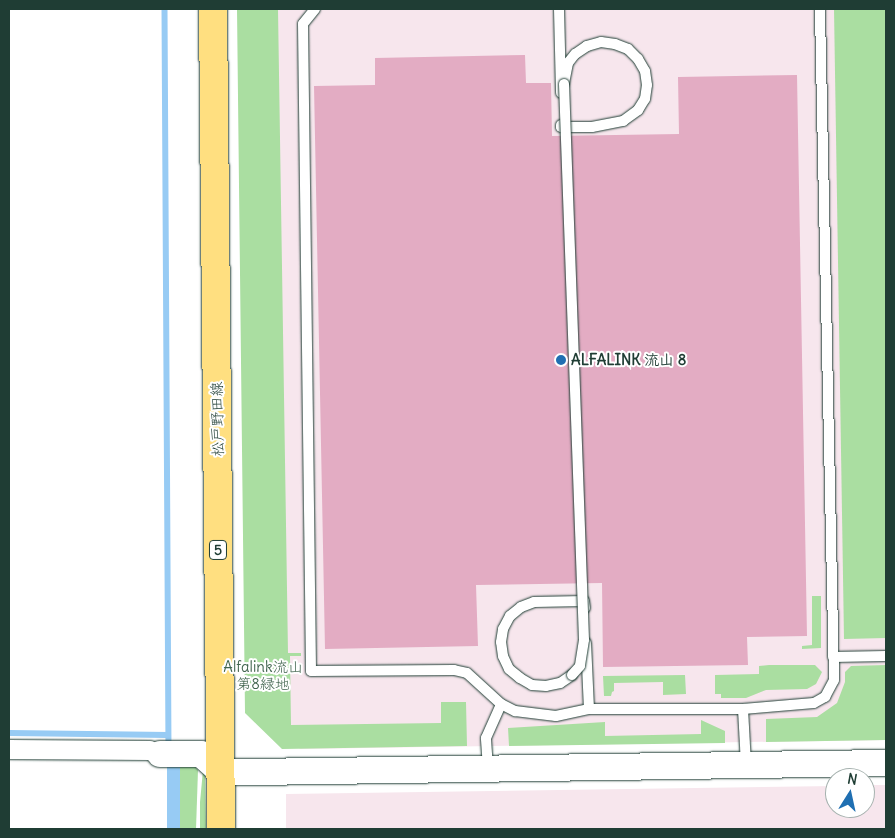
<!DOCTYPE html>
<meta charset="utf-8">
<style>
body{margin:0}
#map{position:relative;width:895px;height:838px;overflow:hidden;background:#fff;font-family:Delius,"Klee One",sans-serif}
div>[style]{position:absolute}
.built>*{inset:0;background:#f7e6ed}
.green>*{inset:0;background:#aadea1}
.water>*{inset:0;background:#97cbf4;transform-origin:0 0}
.stream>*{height:5.5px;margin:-2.75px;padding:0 2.75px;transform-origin:2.75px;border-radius:2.75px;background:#97cbf4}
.building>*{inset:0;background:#e3acc3}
.roads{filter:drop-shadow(0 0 1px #1f3d34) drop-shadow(0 0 1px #1f3d34)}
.lane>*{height:10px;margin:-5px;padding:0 5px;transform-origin:5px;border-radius:5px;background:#fff}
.street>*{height:19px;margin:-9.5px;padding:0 9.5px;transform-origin:9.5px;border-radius:9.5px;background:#fff}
.secondary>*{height:26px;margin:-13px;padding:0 13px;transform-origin:13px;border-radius:13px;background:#fff}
.primary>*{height:28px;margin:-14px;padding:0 14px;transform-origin:14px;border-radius:14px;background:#ffdf80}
.bridges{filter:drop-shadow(0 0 1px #1f3d34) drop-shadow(0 0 1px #1f3d34)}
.lane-bridge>*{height:10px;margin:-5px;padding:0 5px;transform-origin:5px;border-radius:5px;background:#fff}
.dots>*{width:14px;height:14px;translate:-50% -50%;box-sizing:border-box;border:2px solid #fff;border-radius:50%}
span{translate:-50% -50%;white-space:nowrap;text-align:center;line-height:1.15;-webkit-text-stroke:4px #fff;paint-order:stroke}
.shield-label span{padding:1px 4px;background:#fff;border:1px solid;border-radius:4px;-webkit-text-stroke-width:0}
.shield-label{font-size:14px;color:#1f3d34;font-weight:700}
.poi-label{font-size:15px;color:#1f3d34;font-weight:700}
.left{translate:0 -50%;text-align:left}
.street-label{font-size:15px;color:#1f3d34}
.park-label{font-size:15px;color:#42654f}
.frame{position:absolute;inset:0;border:10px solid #1f3d34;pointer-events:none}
.north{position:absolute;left:825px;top:768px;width:50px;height:50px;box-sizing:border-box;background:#fff;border:1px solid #a5b1ae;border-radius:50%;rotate:10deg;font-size:14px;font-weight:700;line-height:20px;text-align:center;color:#1f3d34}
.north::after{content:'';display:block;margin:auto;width:18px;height:22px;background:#1f6fb2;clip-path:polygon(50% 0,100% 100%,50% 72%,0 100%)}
</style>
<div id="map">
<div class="built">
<div style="clip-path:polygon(270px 9px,839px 9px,886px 631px,886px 740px,300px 749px,283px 733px)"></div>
<div style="clip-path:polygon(865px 785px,886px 785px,886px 829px,286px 829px,286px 794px,835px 786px,835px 808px,865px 808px)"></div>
</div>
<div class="green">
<div style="clip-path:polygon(237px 9px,278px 9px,288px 653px,301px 653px,301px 656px,290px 656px,291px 725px,441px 723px,441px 702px,466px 702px,467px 746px,282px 749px,245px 713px)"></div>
<div style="clip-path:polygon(834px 9px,886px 9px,886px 638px,844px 639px)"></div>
<div style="clip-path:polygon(812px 596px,821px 596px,821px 648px,802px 649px,802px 646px,812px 645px)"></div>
<div style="clip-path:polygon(769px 665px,815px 665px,822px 672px,816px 684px,807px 689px,766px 690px,746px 698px,721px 698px,721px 694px,715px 694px,715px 675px,759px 674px,759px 666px)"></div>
<div style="clip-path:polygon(886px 665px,886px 740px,766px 742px,766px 719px,817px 717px,837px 703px,845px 682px,845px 672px,851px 666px)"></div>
<div style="clip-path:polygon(685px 675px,686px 694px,663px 695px,663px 682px,614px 683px,614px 691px,612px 692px,611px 696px,604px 696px,603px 676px)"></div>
<div style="clip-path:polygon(701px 720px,725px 731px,725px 743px,509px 746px,508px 728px,605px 722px,605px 736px,701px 734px)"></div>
<div style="clip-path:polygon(180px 764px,192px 764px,198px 770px,196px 829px,180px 829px)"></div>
<div style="clip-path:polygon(205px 766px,206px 829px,200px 829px,200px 802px,203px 770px)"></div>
</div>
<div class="water">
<div style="left:167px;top:764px;width:13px;height:65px"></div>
</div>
<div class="stream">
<div style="left:165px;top:9px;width:738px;rotate:89.69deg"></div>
<div style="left:9px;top:733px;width:159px;rotate:0.7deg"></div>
</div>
<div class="building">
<div style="clip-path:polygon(525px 55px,526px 83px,551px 83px,552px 136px,679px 134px,678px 77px,797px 75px,807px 636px,747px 637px,748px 665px,603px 667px,602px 583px,476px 585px,478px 646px,325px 649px,314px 86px,375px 85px,375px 58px)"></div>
</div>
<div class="roads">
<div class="lane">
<div style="left:315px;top:9px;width:19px;rotate:129deg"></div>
<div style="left:303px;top:24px;width:647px;rotate:89.29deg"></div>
<div style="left:311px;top:671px;width:143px;rotate:-0.4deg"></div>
<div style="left:454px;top:670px;width:13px;rotate:13deg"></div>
<div style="left:467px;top:673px;width:46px;rotate:42.4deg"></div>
<div style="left:559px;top:9px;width:84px;rotate:88.6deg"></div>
<div style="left:561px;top:125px;width:2px;rotate:90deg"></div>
<div style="left:561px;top:127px;width:31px"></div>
<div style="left:592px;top:127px;width:32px;rotate:-11deg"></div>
<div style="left:623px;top:121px;width:19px;rotate:-36deg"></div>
<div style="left:638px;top:110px;width:13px;rotate:-58deg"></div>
<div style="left:645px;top:99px;width:14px;rotate:-82deg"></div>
<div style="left:647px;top:85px;width:14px;rotate:-98deg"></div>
<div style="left:645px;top:71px;width:14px;rotate:-120deg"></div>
<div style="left:638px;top:59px;width:14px;rotate:-135deg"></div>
<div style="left:628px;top:49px;width:14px;rotate:-159deg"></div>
<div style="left:615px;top:44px;width:14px;rotate:-172deg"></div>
<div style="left:601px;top:42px;width:15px;rotate:164deg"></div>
<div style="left:587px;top:46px;width:14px;rotate:146deg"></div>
<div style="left:575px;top:54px;width:11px;rotate:128deg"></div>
<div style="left:568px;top:63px;width:21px;rotate:101deg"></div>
<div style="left:586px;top:643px;width:66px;rotate:87.4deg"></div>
<div style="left:833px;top:657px;width:53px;rotate:-1.1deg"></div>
<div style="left:572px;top:675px;width:14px;rotate:146deg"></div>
<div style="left:560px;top:683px;width:14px;rotate:168deg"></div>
<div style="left:546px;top:686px;width:14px;rotate:-176deg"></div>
<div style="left:532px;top:685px;width:14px;rotate:-150deg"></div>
<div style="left:520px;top:678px;width:14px;rotate:-141deg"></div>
<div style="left:509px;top:669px;width:14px;rotate:-115deg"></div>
<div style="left:503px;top:656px;width:14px;rotate:-98deg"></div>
<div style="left:501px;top:642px;width:13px;rotate:-81deg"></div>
<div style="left:503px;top:629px;width:15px;rotate:-62deg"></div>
<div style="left:510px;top:616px;width:14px;rotate:-39deg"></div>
<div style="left:521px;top:607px;width:14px;rotate:-21deg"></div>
<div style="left:534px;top:602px;width:50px;rotate:-1.1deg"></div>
<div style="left:584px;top:601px;width:7px;rotate:82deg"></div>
<div style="left:743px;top:709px;width:71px;rotate:-4.8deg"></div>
<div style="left:814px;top:703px;width:13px;rotate:-29deg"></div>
<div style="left:825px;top:697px;width:19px;rotate:-62deg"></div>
<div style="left:834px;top:680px;width:671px;rotate:-91.2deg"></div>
<div style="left:488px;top:768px;width:30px;rotate:-94deg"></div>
<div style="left:486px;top:738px;width:37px;rotate:-66deg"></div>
<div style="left:501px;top:704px;width:16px;rotate:27deg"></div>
<div style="left:515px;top:711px;width:41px;rotate:7deg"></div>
<div style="left:556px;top:716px;width:34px;rotate:-12deg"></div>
<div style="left:589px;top:709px;width:154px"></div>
<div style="left:743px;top:709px;width:55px;rotate:86.9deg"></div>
</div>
<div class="street">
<div style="left:9px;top:749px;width:140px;rotate:0.4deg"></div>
<div style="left:149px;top:750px;width:12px;rotate:20deg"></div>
</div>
<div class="secondary">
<div style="left:160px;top:754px;width:41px"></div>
<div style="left:201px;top:754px;width:27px;rotate:42deg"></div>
<div style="left:221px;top:772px;width:31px"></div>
<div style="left:252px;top:772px;width:634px;rotate:-0.81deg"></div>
</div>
<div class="primary">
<div style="left:213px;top:9px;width:820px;rotate:89.44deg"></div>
</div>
</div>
<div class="bridges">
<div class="lane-bridge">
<div style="left:564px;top:84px;width:556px;rotate:87.94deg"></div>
<div style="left:584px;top:640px;width:26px;rotate:99deg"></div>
<div style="left:580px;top:666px;width:12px;rotate:132deg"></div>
</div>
</div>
<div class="dots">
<div style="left:561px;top:360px;background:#1f6fb2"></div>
</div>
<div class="shield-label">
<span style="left:218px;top:550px">5</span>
</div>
<div class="poi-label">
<span class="left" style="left:571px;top:360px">ALFALINK 流山 8</span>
</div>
<div class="street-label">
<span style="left:217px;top:419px;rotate:-91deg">松戸野田線</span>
</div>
<div class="park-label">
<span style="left:263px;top:675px">Alfalink流山<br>第8緑地</span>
</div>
<div class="frame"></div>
<div class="north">N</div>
</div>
